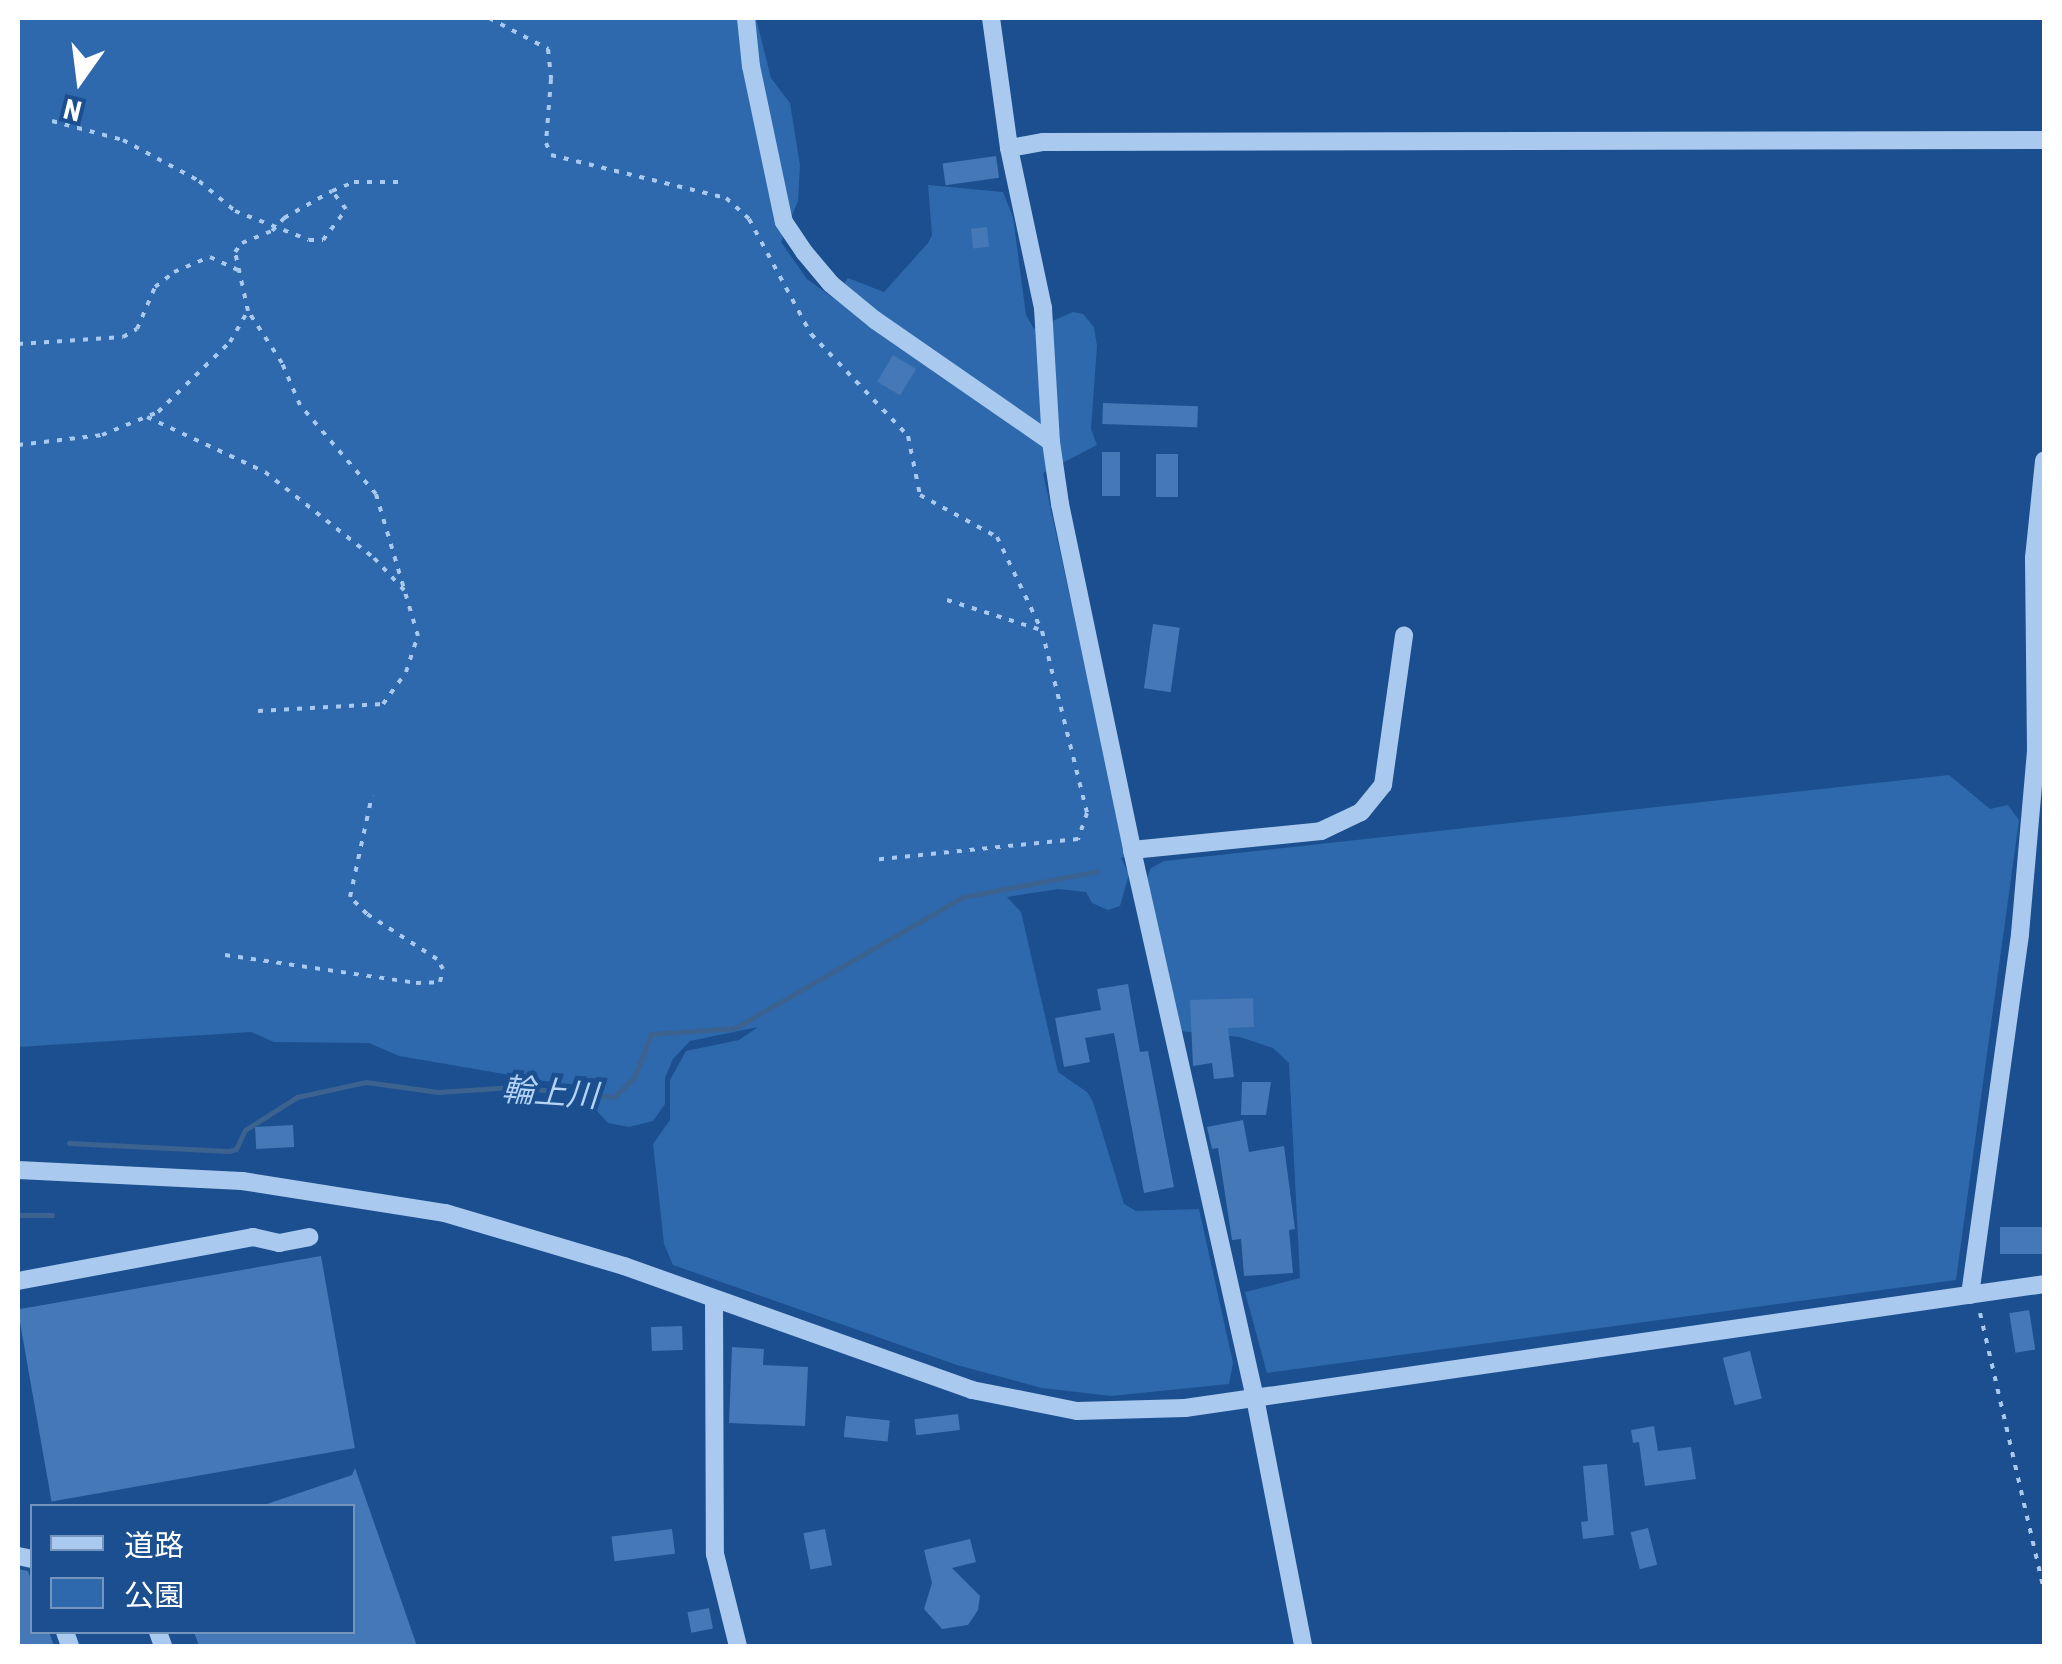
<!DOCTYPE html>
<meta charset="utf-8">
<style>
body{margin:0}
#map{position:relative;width:2062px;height:1664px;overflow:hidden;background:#1b4f8f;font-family:"Roboto Condensed","Noto Sans JP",sans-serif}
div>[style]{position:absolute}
.green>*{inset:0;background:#2e69ad}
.stream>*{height:5px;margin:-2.5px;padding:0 2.5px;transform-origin:2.5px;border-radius:2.5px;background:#3c6290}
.building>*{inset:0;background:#4478b7;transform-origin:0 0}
.path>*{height:4px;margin-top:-2px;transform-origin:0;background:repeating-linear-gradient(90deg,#a9c9ee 0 5px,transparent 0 13px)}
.minor>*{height:18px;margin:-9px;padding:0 9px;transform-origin:9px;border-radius:9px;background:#a9c9ee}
span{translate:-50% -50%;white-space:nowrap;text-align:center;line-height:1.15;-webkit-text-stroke:9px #1b4f8f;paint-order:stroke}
.water-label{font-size:32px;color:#b5d3f5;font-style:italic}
.frame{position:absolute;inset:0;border:20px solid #fff;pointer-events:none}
.legend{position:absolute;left:30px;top:1504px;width:325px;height:130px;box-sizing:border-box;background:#1b4f8f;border:2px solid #7695bc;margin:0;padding:12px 18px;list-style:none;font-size:30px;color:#fff}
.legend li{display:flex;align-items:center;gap:20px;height:50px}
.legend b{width:50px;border:2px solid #7695bc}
.north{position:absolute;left:30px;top:30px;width:100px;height:100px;-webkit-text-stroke:8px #1b4f8f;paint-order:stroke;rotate:194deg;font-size:28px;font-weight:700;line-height:40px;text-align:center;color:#fff}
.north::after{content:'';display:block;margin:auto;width:35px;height:45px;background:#fff;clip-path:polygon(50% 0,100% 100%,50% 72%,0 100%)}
</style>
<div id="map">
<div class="green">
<div style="clip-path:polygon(18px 18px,756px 18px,771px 78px,790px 103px,800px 165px,798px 201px,781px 242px,807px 279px,833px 298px,848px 278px,884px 292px,928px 243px,932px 235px,928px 185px,1003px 192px,1013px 217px,1026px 315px,1034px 329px,1073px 312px,1083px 314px,1094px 327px,1097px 346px,1091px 429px,1097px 445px,1043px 473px,1126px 856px,1121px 858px,1129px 874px,1120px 906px,1108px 910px,1092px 903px,1086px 892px,1058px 889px,1007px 897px,1021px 912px,1058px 1072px,1087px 1092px,1093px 1102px,1124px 1204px,1136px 1211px,1199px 1209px,1233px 1363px,1229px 1384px,1111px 1396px,1042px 1388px,957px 1365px,673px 1265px,664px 1244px,653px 1144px,670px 1120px,670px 1080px,686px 1051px,739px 1040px,758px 1027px,690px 1041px,673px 1059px,665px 1078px,665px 1104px,653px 1121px,629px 1127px,608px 1123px,574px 1086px,399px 1056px,369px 1043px,274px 1042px,251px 1032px,18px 1047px)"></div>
<div style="clip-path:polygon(1949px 775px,1990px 809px,2008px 805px,2019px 820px,1956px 1280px,1267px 1373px,1245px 1292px,1300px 1278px,1289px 1063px,1273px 1048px,1240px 1037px,1179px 1031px,1147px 878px,1151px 868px,1164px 861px)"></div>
</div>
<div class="stream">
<div style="left:69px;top:1143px;width:160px;rotate:2.9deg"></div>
<div style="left:229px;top:1151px;width:7px;rotate:-16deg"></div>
<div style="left:236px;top:1149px;width:21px;rotate:-65deg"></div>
<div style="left:245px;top:1130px;width:62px;rotate:-32.4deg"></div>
<div style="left:297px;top:1097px;width:71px;rotate:-12.3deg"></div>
<div style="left:366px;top:1082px;width:73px;rotate:7.9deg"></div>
<div style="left:438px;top:1092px;width:76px;rotate:-3.8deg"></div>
<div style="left:514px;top:1087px;width:100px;rotate:5.7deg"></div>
<div style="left:614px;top:1097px;width:28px;rotate:-44deg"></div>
<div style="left:634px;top:1078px;width:47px;rotate:-68.9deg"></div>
<div style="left:651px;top:1034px;width:84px;rotate:-4.1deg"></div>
<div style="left:735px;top:1028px;width:263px;rotate:-29.9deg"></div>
<div style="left:963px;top:897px;width:137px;rotate:-10.9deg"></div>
<div style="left:18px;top:1215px;width:34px"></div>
</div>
<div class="building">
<div style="left:996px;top:156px;width:22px;height:54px;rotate:82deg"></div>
<div style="left:987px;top:227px;width:20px;height:16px;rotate:84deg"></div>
<div style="left:893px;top:355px;width:27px;height:31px;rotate:31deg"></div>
<div style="left:1103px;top:403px;width:95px;height:21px;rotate:2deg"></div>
<div style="left:1102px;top:452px;width:18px;height:44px"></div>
<div style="left:1156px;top:454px;width:22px;height:43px"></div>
<div style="left:1153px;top:624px;width:27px;height:65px;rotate:8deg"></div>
<div style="clip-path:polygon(1128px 984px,1140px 1052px,1148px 1051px,1174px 1187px,1144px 1193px,1114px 1033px,1085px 1038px,1090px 1062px,1064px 1067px,1055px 1018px,1101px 1010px,1097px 989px)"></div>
<div style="clip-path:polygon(1253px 998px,1254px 1027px,1228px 1028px,1234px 1077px,1214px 1079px,1212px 1063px,1193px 1066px,1190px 1000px)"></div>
<div style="clip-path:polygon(1242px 1082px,1271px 1082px,1266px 1115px,1241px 1115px)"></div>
<div style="clip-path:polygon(1243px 1120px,1249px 1152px,1284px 1146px,1295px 1229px,1289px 1230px,1293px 1273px,1244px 1276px,1241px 1239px,1232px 1240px,1218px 1148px,1212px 1149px,1207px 1127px)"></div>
<div style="left:293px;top:1125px;width:22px;height:38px;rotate:87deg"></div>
<div style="left:2044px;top:1227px;width:27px;height:44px;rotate:90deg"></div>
<div style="left:321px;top:1256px;width:195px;height:308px;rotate:80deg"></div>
<div style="left:2029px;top:1310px;width:40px;height:20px;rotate:81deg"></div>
<div style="left:682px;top:1326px;width:24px;height:31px;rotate:88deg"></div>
<div style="clip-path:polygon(732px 1347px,764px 1349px,763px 1365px,808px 1367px,805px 1426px,729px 1423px)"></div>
<div style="left:1750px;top:1351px;width:49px;height:28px;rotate:76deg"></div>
<div style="left:958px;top:1414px;width:16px;height:44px;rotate:83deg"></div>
<div style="left:846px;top:1416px;width:44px;height:21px;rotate:6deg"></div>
<div style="clip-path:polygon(1654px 1426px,1658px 1451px,1691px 1447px,1696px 1479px,1645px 1486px,1639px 1442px,1633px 1443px,1631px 1430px)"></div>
<div style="clip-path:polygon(1607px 1464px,1614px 1535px,1583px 1539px,1581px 1522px,1588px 1521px,1583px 1466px)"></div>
<div style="clip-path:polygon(355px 1468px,417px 1646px,199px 1646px,194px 1632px,352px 1632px,352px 1506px,267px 1504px,352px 1475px)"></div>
<div style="left:1648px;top:1528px;width:38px;height:18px;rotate:76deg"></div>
<div style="left:672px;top:1529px;width:25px;height:61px;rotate:83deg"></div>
<div style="left:825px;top:1529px;width:37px;height:22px;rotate:79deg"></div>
<div style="clip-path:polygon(970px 1539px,976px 1562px,952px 1568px,980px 1596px,978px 1610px,968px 1625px,942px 1629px,924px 1609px,932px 1583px,924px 1550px)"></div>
<div style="clip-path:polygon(18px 1569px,28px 1571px,32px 1583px,32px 1632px,49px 1632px,54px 1646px,18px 1646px)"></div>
<div style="left:709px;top:1608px;width:21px;height:22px;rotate:79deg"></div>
</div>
<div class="path">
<div style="left:489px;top:18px;width:67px;rotate:27.7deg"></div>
<div style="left:548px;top:49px;width:30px;rotate:84deg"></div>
<div style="left:551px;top:79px;width:64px;rotate:94.5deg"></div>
<div style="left:546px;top:143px;width:13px;rotate:67deg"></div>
<div style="left:551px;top:155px;width:180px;rotate:13.8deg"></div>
<div style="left:726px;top:198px;width:31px;rotate:42deg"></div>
<div style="left:749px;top:219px;width:131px;rotate:61.7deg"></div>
<div style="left:811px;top:334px;width:141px;rotate:46.4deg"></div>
<div style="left:908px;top:436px;width:60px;rotate:78.5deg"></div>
<div style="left:920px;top:495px;width:88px;rotate:28.6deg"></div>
<div style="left:997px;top:537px;width:104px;rotate:64.4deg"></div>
<div style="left:1042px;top:631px;width:187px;rotate:76.1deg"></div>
<div style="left:1087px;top:813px;width:28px;rotate:109deg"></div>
<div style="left:1078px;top:839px;width:207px;rotate:174.2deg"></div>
<div style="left:52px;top:121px;width:73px;rotate:15deg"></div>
<div style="left:123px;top:140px;width:86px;rotate:28.3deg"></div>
<div style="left:199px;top:181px;width:47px;rotate:39.8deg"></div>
<div style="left:235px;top:211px;width:79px;rotate:21.4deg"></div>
<div style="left:309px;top:240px;width:14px"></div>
<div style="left:323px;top:240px;width:39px;rotate:-53deg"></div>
<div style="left:346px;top:209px;width:23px;rotate:-128deg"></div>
<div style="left:18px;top:344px;width:105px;rotate:-3.8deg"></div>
<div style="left:123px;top:337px;width:16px;rotate:-30deg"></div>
<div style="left:137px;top:329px;width:46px;rotate:-66.8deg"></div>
<div style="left:155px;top:287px;width:24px;rotate:-38deg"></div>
<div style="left:174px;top:272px;width:39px;rotate:-23deg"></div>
<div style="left:210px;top:257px;width:31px;rotate:25deg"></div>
<div style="left:147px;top:417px;width:130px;rotate:25deg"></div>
<div style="left:265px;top:472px;width:139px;rotate:38.3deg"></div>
<div style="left:374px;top:558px;width:44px;rotate:46.8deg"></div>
<div style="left:18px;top:445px;width:85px;rotate:-6.8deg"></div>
<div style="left:102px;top:435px;width:61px;rotate:-22.3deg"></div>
<div style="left:158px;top:412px;width:100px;rotate:-44.2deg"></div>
<div style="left:230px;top:342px;width:36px;rotate:-60deg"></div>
<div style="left:947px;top:600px;width:96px;rotate:17.7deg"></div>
<div style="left:258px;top:711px;width:125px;rotate:-3.2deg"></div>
<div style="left:383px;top:704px;width:39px;rotate:-54deg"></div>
<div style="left:406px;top:672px;width:38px;rotate:-72deg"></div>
<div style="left:418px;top:636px;width:148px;rotate:-106.5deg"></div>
<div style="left:376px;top:494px;width:117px;rotate:-130.5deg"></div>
<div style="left:300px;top:405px;width:46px;rotate:-113.2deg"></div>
<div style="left:282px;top:363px;width:62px;rotate:-123.2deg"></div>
<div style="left:248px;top:311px;width:60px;rotate:-102.4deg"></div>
<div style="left:235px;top:252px;width:11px;rotate:-52deg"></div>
<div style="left:242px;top:243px;width:32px;rotate:-22deg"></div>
<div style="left:272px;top:231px;width:18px;rotate:-47deg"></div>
<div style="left:284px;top:218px;width:55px;rotate:-29.4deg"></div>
<div style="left:332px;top:191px;width:24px;rotate:-22deg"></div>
<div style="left:354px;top:182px;width:47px"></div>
<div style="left:225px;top:955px;width:193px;rotate:8.3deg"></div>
<div style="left:416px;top:983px;width:24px;rotate:-2deg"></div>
<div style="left:440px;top:982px;width:13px;rotate:-77deg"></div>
<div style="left:443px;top:969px;width:12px;rotate:-121deg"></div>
<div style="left:437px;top:959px;width:83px;rotate:-147.3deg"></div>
<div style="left:367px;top:914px;width:24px;rotate:-135deg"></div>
<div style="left:350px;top:897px;width:104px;rotate:-77.8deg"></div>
<div style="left:1980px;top:1313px;width:285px;rotate:77deg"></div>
</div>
<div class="minor">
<div style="left:746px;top:18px;width:48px;rotate:84.1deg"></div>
<div style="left:751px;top:66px;width:159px;rotate:78.1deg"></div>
<div style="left:784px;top:222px;width:37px;rotate:56deg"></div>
<div style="left:805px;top:253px;width:40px;rotate:50deg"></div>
<div style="left:831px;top:284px;width:57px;rotate:39.3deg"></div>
<div style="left:875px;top:320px;width:214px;rotate:34.7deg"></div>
<div style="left:991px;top:18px;width:131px;rotate:82.1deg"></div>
<div style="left:1009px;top:148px;width:164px;rotate:78deg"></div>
<div style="left:1043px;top:308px;width:134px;rotate:86.6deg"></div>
<div style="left:1051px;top:442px;width:63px;rotate:81.7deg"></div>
<div style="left:1060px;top:504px;width:353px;rotate:78.2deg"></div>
<div style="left:1132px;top:850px;width:562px;rotate:77.35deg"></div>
<div style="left:1255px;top:1398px;width:253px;rotate:79deg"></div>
<div style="left:1009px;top:148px;width:35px;rotate:-10deg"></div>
<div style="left:1043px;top:142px;width:1001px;rotate:-0.11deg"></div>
<div style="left:1132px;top:850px;width:190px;rotate:-5.7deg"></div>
<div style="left:1321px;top:831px;width:44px;rotate:-25.4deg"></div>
<div style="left:1361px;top:812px;width:35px;rotate:-51deg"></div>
<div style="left:1383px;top:785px;width:151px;rotate:-82deg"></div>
<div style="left:18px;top:1170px;width:224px;rotate:2.8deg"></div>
<div style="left:242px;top:1181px;width:206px;rotate:9deg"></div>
<div style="left:445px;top:1213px;width:187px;rotate:16.5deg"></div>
<div style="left:624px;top:1266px;width:369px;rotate:19.6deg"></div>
<div style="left:972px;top:1390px;width:107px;rotate:11.3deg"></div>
<div style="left:1077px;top:1411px;width:108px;rotate:-1.6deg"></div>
<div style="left:1185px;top:1408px;width:868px;rotate:-8.21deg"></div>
<div style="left:18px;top:1281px;width:239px;rotate:-10.6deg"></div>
<div style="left:253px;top:1237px;width:27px;rotate:13deg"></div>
<div style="left:279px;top:1243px;width:31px;rotate:-11deg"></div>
<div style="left:1970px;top:1295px;width:364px;rotate:-82.1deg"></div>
<div style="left:2020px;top:934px;width:185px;rotate:-85deg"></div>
<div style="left:2036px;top:750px;width:192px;rotate:-90.6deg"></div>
<div style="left:2034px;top:558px;width:98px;rotate:-84.1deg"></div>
<div style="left:714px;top:1299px;width:255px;rotate:89.8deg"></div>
<div style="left:715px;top:1554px;width:95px;rotate:76deg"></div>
<div style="left:18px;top:1556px;width:14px;rotate:12deg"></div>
<div style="left:65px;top:1632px;width:15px;rotate:70deg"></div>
<div style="left:158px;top:1632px;width:15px;rotate:70deg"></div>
</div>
<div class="water-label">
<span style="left:550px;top:1093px;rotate:4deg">輪上川</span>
</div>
<div class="frame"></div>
<ul class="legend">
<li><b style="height:12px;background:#a9c9ee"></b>道路</li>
<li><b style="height:28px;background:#2e69ad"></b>公園</li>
</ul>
<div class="north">N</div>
</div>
